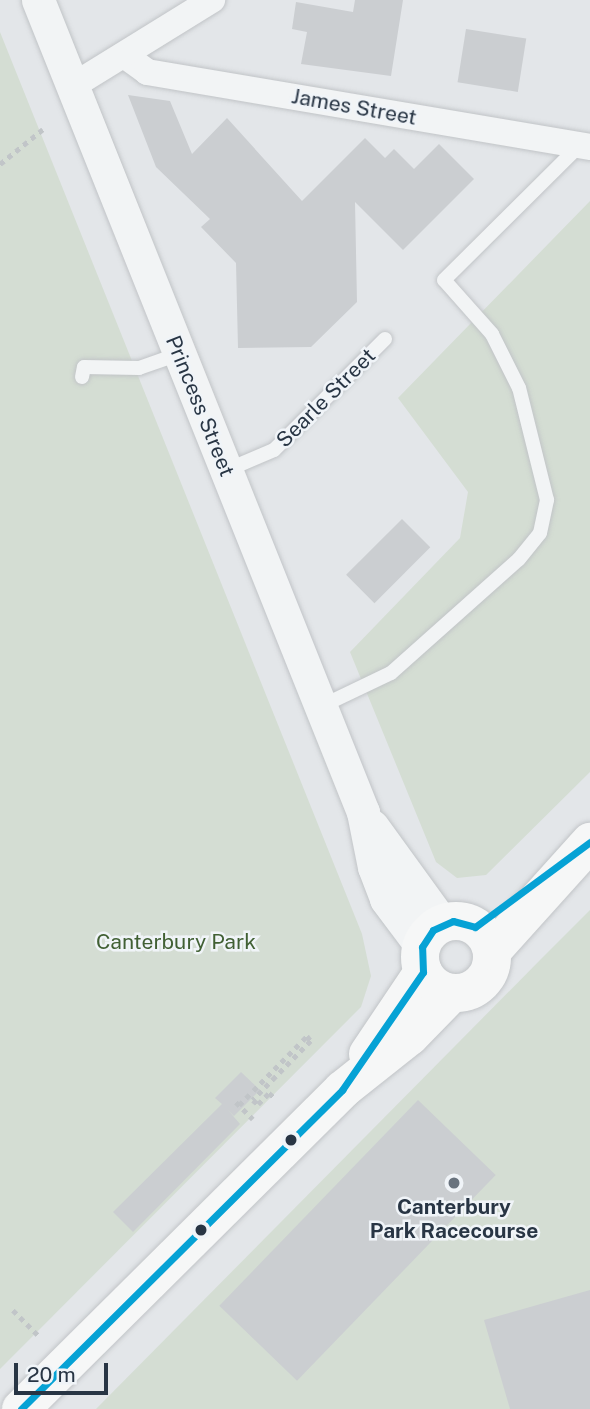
<!DOCTYPE html>
<style>
body{margin:0}
#map{position:relative;width:590px;height:1409px;overflow:hidden;background:#e3e6e9;font-family:"Public Sans",sans-serif}
div>[style]{position:absolute}
.green>*{inset:0;background:#d4ddd3}
.building>*{inset:0;background:#cbced1;transform-origin:0 0}
.path>*{height:4.5px;margin-top:-2.25px;transform-origin:0;background:repeating-linear-gradient(90deg,#c1c5c8 0 5px,transparent 0 10px)}
.roads{filter:drop-shadow(0 0 2px #c1c4c7) drop-shadow(0 0 2px #c1c4c7)}
.service>*{height:14px;margin:-7px;padding:0 7px;transform-origin:7px;border-radius:7px;background:#f2f4f5}
.minor>*{height:26px;margin:-13px;padding:0 13px;transform-origin:13px;border-radius:13px;background:#f2f4f5}
.tertiary>*{height:33px;margin:-16.5px;padding:0 16.5px;transform-origin:16.5px;border-radius:16.5px;background:#f2f4f5}
.secondary>*{height:38px;margin:-19px;padding:0 19px;transform-origin:19px;border-radius:19px;background:#f6f7f7}
.secondary>.ring{margin:-19px;padding:0;box-sizing:content-box;background:none;border:38px solid #f6f7f7;border-radius:50%}
.bus-1>*{height:7px;margin:-3.5px;padding:0 3.5px;transform-origin:3.5px;border-radius:3.5px;background:#06a2d5}
.dots>*{width:19px;height:19px;translate:-50% -50%;box-sizing:border-box;border:4px solid #f0f4f8;border-radius:50%}
span{translate:-50% -50%;white-space:nowrap;text-align:center;line-height:1.15;-webkit-text-stroke:5px #f0f4f8;paint-order:stroke}
.street-label{font-size:21px;color:#283544}
.park-label{font-size:21px;color:#416034}
.poi-label{font-size:21px;color:#283544;font-weight:700}
.scale{position:absolute;left:14px;top:1363px;width:94px;height:32px;box-sizing:border-box;border:4px solid #283544;border-top:0;padding-left:9px;font-size:21px;line-height:24px;white-space:nowrap;color:#283544;-webkit-text-stroke:5px #f0f4f8;paint-order:stroke}
</style>
<div id="map">
<div class="green">
<div style="clip-path:polygon(0 32px,362px 934px,371px 976px,361px 1007px,0 1369px)"></div>
<div style="clip-path:polygon(590px 201px,590px 772px,486px 875px,457px 878px,436px 862px,350px 652px,460px 538px,468px 492px,398px 398px)"></div>
<div style="clip-path:polygon(590px 910px,590px 1409px,96px 1409px,542px 958px)"></div>
</div>
<div class="building">
<div style="clip-path:polygon(355px 0,403px 0,391px 76px,301px 64px,307px 32px,292px 29px,296px 2px,353px 12px)"></div>
<div style="left:466px;top:29px;width:61px;height:54px;rotate:9deg"></div>
<div style="clip-path:polygon(128px 95px,170px 101px,192px 154px,227px 118px,302px 201px,365px 138px,385px 158px,394px 149px,414px 169px,439px 144px,474px 179px,403px 250px,355px 202px,357px 302px,311px 347px,238px 348px,236px 263px,201px 227px,210px 219px,156px 167px)"></div>
<div style="left:402px;top:519px;width:40px;height:79px;rotate:45deg"></div>
<div style="clip-path:polygon(241px 1072px,260px 1090px,234px 1116px,228px 1110px,240px 1124px,133px 1232px,113px 1212px,222px 1104px,215px 1098px)"></div>
<div style="left:418px;top:1100px;width:108px;height:286px;rotate:44deg"></div>
<div style="clip-path:polygon(590px 1290px,590px 1409px,510px 1409px,484px 1320px)"></div>
</div>
<div class="path">
<div style="left:0;top:164px;width:55px;rotate:-39.1deg"></div>
<div style="left:236px;top:1102px;width:24px;rotate:45deg"></div>
<div style="left:239px;top:1105px;width:97px;rotate:-45.4deg"></div>
<div style="left:307px;top:1036px;width:6px;rotate:51deg"></div>
<div style="left:311px;top:1041px;width:83px;rotate:134.5deg"></div>
<div style="left:253px;top:1100px;width:6px;rotate:39deg"></div>
<div style="left:258px;top:1104px;width:16px;rotate:-45deg"></div>
<div style="left:269px;top:1093px;width:8px;rotate:40deg"></div>
<div style="left:13px;top:1310px;width:35px;rotate:45deg"></div>
</div>
<div class="roads">
<div class="service">
<div style="left:82px;top:377px;width:10px;rotate:-79deg"></div>
<div style="left:84px;top:367px;width:55px;rotate:1deg"></div>
<div style="left:139px;top:368px;width:42px;rotate:-19.3deg"></div>
<div style="left:227px;top:470px;width:51px;rotate:-23.1deg"></div>
<div style="left:274px;top:450px;width:157px;rotate:-45deg"></div>
<div style="left:322px;top:706px;width:76px;rotate:-25.6deg"></div>
<div style="left:391px;top:673px;width:171px;rotate:-41.7deg"></div>
<div style="left:519px;top:559px;width:33px;rotate:-51deg"></div>
<div style="left:540px;top:533px;width:34px;rotate:-78deg"></div>
<div style="left:547px;top:500px;width:115px;rotate:-104deg"></div>
<div style="left:519px;top:388px;width:60px;rotate:-116.6deg"></div>
<div style="left:492px;top:334px;width:72px;rotate:-131.6deg"></div>
<div style="left:444px;top:280px;width:192px;rotate:-44.8deg"></div>
</div>
<div class="minor">
<div style="left:124px;top:55px;width:29px;rotate:36deg"></div>
<div style="left:147px;top:72px;width:449px;rotate:9.6deg"></div>
<div style="left:71px;top:87px;width:166px;rotate:-31.7deg"></div>
</div>
<div class="tertiary">
<div style="left:38px;top:0;width:875px;rotate:68.19deg"></div>
<div style="left:363px;top:812px;width:56px;rotate:78.7deg"></div>
<div style="left:374px;top:867px;width:34px;rotate:69deg"></div>
<div style="left:386px;top:899px;width:60px;rotate:53.1deg"></div>
<div style="left:372px;top:826px;width:121px;rotate:54.1deg"></div>
</div>
<div class="secondary">
<div class="ring" style="left:420px;top:921px;width:34px;height:34px"></div>
<div style="left:492px;top:951px;width:147px;rotate:-48deg"></div>
<div style="left:368px;top:1054px;width:99px;rotate:-56.1deg"></div>
<div style="left:21px;top:1409px;width:453px;rotate:-44.8deg"></div>
<div style="left:342px;top:1090px;width:87px;rotate:-38.5deg"></div>
<div style="left:410px;top:1036px;width:60px;rotate:-45.7deg"></div>
</div>
</div>
<div class="bus-1">
<div style="left:21px;top:1409px;width:453px;rotate:-44.8deg"></div>
<div style="left:342px;top:1090px;width:143px;rotate:-55.5deg"></div>
<div style="left:423px;top:972px;width:25px;rotate:-92deg"></div>
<div style="left:422px;top:947px;width:20px;rotate:-57deg"></div>
<div style="left:433px;top:930px;width:22px;rotate:-24deg"></div>
<div style="left:453px;top:921px;width:23px;rotate:15deg"></div>
<div style="left:475px;top:927px;width:143px;rotate:-36.5deg"></div>
</div>
<div class="dots">
<div style="left:291px;top:1140px;background:#283544"></div>
<div style="left:454px;top:1183px;background:#69737e"></div>
<div style="left:201px;top:1230px;background:#283544"></div>
</div>
<div class="street-label">
<span style="left:354px;top:107px;rotate:10deg">James Street</span>
<span style="left:326px;top:398px;rotate:-45deg">Searle Street</span>
<span style="left:200px;top:406px;rotate:68deg">Princess Street</span>
</div>
<div class="park-label">
<span style="left:176px;top:942px">Canterbury Park</span>
</div>
<div class="poi-label">
<span style="left:454px;top:1219px">Canterbury<br>Park Racecourse</span>
</div>
<div class="scale">20 m</div>
</div>
